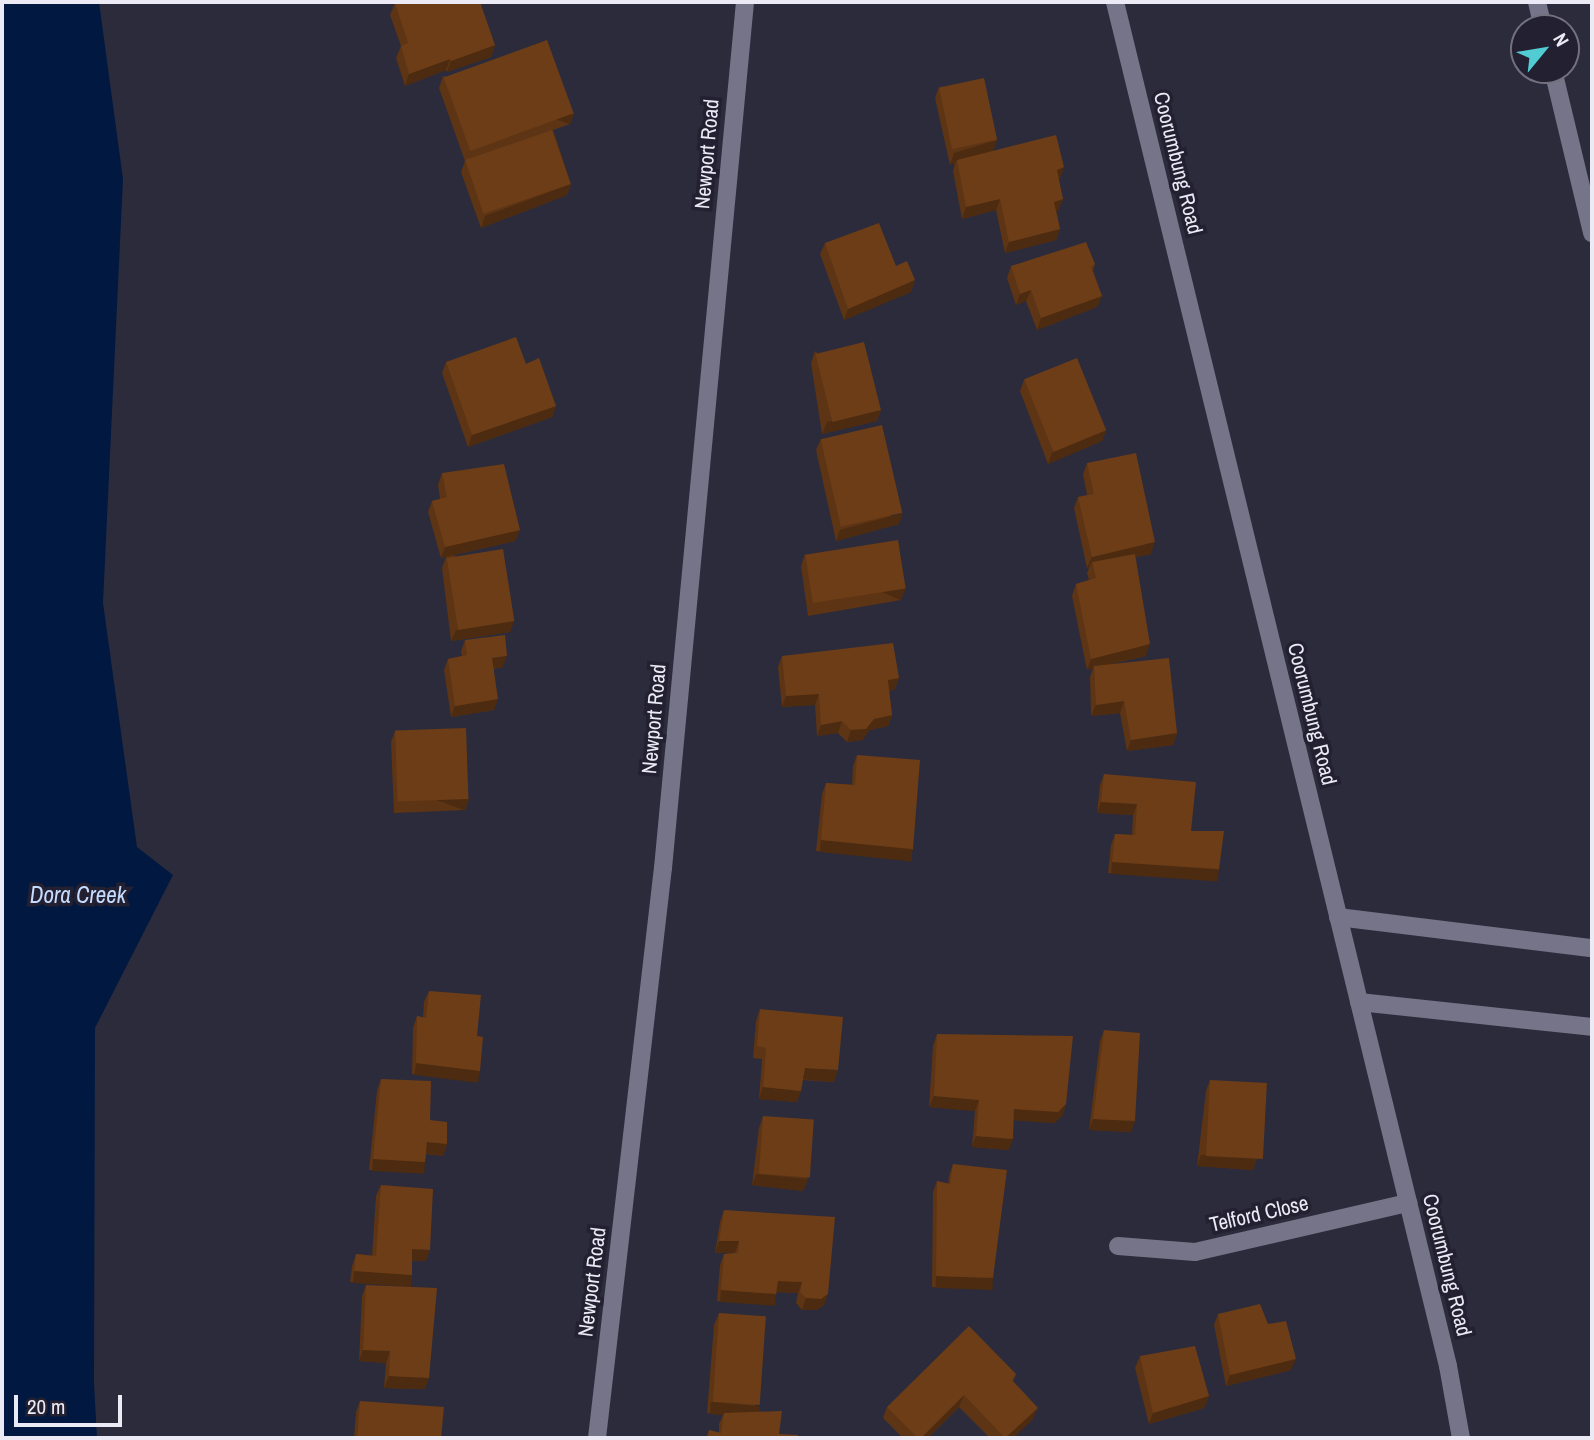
<!DOCTYPE html>
<style>
body{margin:0}
#map{position:relative;width:1594px;height:1440px;overflow:hidden;background:#2c2b3b;font-family:"Archivo Narrow",sans-serif}
div>[style]{position:absolute}
.water>*{inset:0;background:#011941}
.minor>*{height:18px;margin:-9px;padding:0 9px;transform-origin:9px;border-radius:9px;background:#767488}
.tertiary>*{height:18px;margin:-9px;padding:0 9px;transform-origin:9px;border-radius:9px;background:#767488}
.wall>*{inset:0;background:#5d3414}
.shaded-wall>*{inset:0;background:#4c2b10;transform-origin:0 0}
.building>*{inset:0;background:#6c3d17;transform-origin:0 0}
span{translate:-50% -50%;white-space:nowrap;text-align:center;line-height:1.15;-webkit-text-stroke:7px #232131;paint-order:stroke}
.street-label{font-size:21px;color:#ebeaf5}
.water-label{font-size:23px;color:#c6dcff;font-style:italic}
.frame{position:absolute;inset:0;border:4px solid #ebeaf5;pointer-events:none}
.north{position:absolute;left:1510px;top:14px;width:70px;height:70px;box-sizing:border-box;background:#232131;border:2px solid #73717f;border-radius:50%;rotate:60deg;font-size:19px;font-weight:700;line-height:28px;text-align:center;color:#ebeaf5}
.north::after{content:'';display:block;margin:auto;width:24px;height:32px;background:#51ccd2;clip-path:polygon(50% 0,100% 100%,50% 72%,0 100%)}
.scale{position:absolute;left:14px;top:1395px;width:108px;height:32px;box-sizing:border-box;border:4px solid #ebeaf5;border-top:0;padding-left:9px;font-size:21px;line-height:24px;white-space:nowrap;color:#ebeaf5;-webkit-text-stroke:5px #232131;paint-order:stroke}
</style>
<div id="map">
<div class="water">
<div style="clip-path:polygon(2px 2px,99px 2px,123px 179px,103px 603px,137px 847px,173px 875px,95px 1028px,94px 1383px,97px 1438px,2px 1438px)"></div>
</div>
<div class="minor">
<div style="left:1115px;top:2px;width:1404px;rotate:76.28deg"></div>
<div style="left:1448px;top:1366px;width:73px;rotate:79.8deg"></div>
<div style="left:1537px;top:2px;width:27px;rotate:77deg"></div>
<div style="left:1553px;top:70px;width:168px;rotate:76.5deg"></div>
<div style="left:1338px;top:917px;width:256px;rotate:7deg"></div>
<div style="left:1359px;top:1002px;width:234px;rotate:6.1deg"></div>
<div style="left:1118px;top:1246px;width:77px;rotate:4.5deg"></div>
<div style="left:1195px;top:1252px;width:219px;rotate:-13deg"></div>
</div>
<div class="tertiary">
<div style="left:597px;top:1438px;width:574px;rotate:-83.4deg"></div>
<div style="left:663px;top:868px;width:870px;rotate:-84.59deg"></div>
</div>
<div class="wall">
<div style="clip-path:polygon(395px 3px,495px 45px,491px 57px,447px 72px,446px 70px,405px 86px,396px 58px,401px 46px,390px 15px)"></div>
<div style="clip-path:polygon(443px 76px,574px 113px,570px 124px,553px 130px,571px 184px,567px 195px,481px 228px,461px 172px,465px 161px,439px 88px)"></div>
<div style="clip-path:polygon(939px 87px,997px 140px,993px 151px,1064px 167px,1060px 178px,1058px 179px,1063px 199px,1058px 211px,1056px 211px,1060px 229px,1056px 240px,1005px 253px,996px 210px,962px 219px,953px 171px,955px 163px,950px 165px,935px 98px)"></div>
<div style="clip-path:polygon(825px 243px,896px 266px,911px 292px,844px 320px,820px 254px)"></div>
<div style="clip-path:polygon(1095px 264px,1093px 271px,1102px 296px,1097px 307px,1037px 330px,1026px 301px,1016px 305px,1007px 278px,1011px 266px)"></div>
<div style="clip-path:polygon(815px 351px,881px 410px,877px 421px,822px 434px,811px 363px)"></div>
<div style="clip-path:polygon(446px 362px,526px 364px,556px 406px,552px 417px,468px 447px,442px 373px)"></div>
<div style="clip-path:polygon(1024px 380px,1106px 430px,1102px 441px,1048px 464px,1020px 391px)"></div>
<div style="clip-path:polygon(821px 439px,899px 524px,836px 541px,816px 450px)"></div>
<div style="clip-path:polygon(1087px 463px,1151px 554px,1135px 557px,1146px 656px,1112px 664px,1177px 733px,1173px 745px,1127px 751px,1120px 713px,1091px 716px,1090px 677px,1093px 668px,1087px 670px,1072px 596px,1076px 584px,1089px 580px,1087px 573px,1089px 568px,1087px 568px,1074px 508px,1078px 497px,1087px 495px,1083px 474px)"></div>
<div style="clip-path:polygon(442px 473px,520px 530px,515px 541px,454px 555px,514px 621px,510px 632px,451px 641px,442px 568px,446px 557px,441px 558px,428px 512px,432px 501px,440px 499px,438px 485px)"></div>
<div style="clip-path:polygon(805px 554px,901px 600px,808px 616px,801px 566px)"></div>
<div style="clip-path:polygon(465px 640px,503px 667px,494px 669px,494px 710px,451px 717px,444px 670px,448px 659px,462px 656px,461px 651px)"></div>
<div style="clip-path:polygon(782px 656px,899px 678px,895px 689px,889px 691px,892px 715px,888px 726px,870px 730px,862px 740px,847px 742px,838px 733px,817px 736px,815px 705px,782px 707px,778px 667px)"></div>
<div style="clip-path:polygon(395px 731px,469px 799px,465px 810px,394px 813px,391px 742px)"></div>
<div style="clip-path:polygon(857px 755px,913px 849px,908px 860px,816px 851px,822px 794px,826px 783px,852px 785px,853px 766px)"></div>
<div style="clip-path:polygon(1104px 774px,1191px 831px,1219px 869px,1215px 880px,1108px 873px,1111px 845px,1115px 834px,1132px 835px,1133px 815px,1097px 813px,1100px 785px)"></div>
<div style="clip-path:polygon(429px 991px,477px 1036px,480px 1071px,476px 1082px,412px 1074px,413px 1028px,417px 1016px,423px 1018px,424px 1002px)"></div>
<div style="clip-path:polygon(760px 1009px,834px 1082px,803px 1080px,797px 1102px,759px 1099px,762px 1059px,753px 1058px,756px 1021px)"></div>
<div style="clip-path:polygon(1104px 1030px,1131px 1132px,1089px 1130px,1100px 1041px)"></div>
<div style="clip-path:polygon(937px 1034px,1066px 1104px,1062px 1116px,1054px 1123px,1013px 1120px,1009px 1150px,972px 1147px,975px 1111px,929px 1107px,933px 1046px)"></div>
<div style="clip-path:polygon(381px 1079px,430px 1120px,447px 1144px,443px 1156px,426px 1154px,425px 1162px,421px 1173px,369px 1170px,377px 1091px)"></div>
<div style="clip-path:polygon(1210px 1080px,1257px 1158px,1253px 1170px,1197px 1166px,1206px 1091px)"></div>
<div style="clip-path:polygon(763px 1116px,808px 1179px,803px 1191px,752px 1185px,759px 1128px)"></div>
<div style="clip-path:polygon(953px 1164px,989px 1289px,932px 1287px,933px 1192px,937px 1181px,948px 1184px,949px 1176px)"></div>
<div style="clip-path:polygon(381px 1185px,426px 1261px,412px 1261px,412px 1275px,407px 1286px,350px 1282px,352px 1266px,356px 1254px,372px 1256px,376px 1196px)"></div>
<div style="clip-path:polygon(724px 1210px,824px 1305px,817px 1310px,802px 1310px,796px 1303px,798px 1293px,777px 1292px,772px 1305px,717px 1301px,720px 1265px,724px 1254px,735px 1253px,715px 1253px,720px 1222px)"></div>
<div style="clip-path:polygon(366px 1285px,425px 1389px,384px 1388px,386px 1363px,359px 1361px,362px 1296px)"></div>
<div style="clip-path:polygon(719px 1313px,758px 1412px,779px 1434px,798px 1438px,706px 1438px,709px 1430px,719px 1433px,719px 1424px,723px 1415px,707px 1413px,714px 1325px)"></div>
<div style="clip-path:polygon(1218px 1314px,1268px 1324px,1291px 1370px,1226px 1386px,1214px 1325px)"></div>
<div style="clip-path:polygon(1140px 1356px,1209px 1396px,1204px 1408px,1149px 1424px,1135px 1368px)"></div>
<div style="clip-path:polygon(1016px 1374px,1013px 1382px,1033px 1419px,1013px 1438px,990px 1438px,959px 1407px,928px 1438px,903px 1438px,883px 1418px,887px 1407px)"></div>
<div style="clip-path:polygon(360px 1401px,441px 1438px,354px 1438px,356px 1412px)"></div>
</div>
<div class="shaded-wall">
<div style="clip-path:polygon(495px 45px,491px 57px,447px 72px,451px 61px)"></div>
<div style="clip-path:polygon(450px 59px,446px 70px,405px 86px,409px 74px)"></div>
<div style="left:574px;top:113px;width:12px;height:111px;rotate:110deg"></div>
<div style="clip-path:polygon(997px 140px,993px 152px,957px 160px,955px 163px,950px 165px,954px 153px)"></div>
<div style="clip-path:polygon(1064px 167px,1060px 178px,1053px 181px,1057px 170px)"></div>
<div style="clip-path:polygon(571px 184px,567px 195px,481px 228px,485px 216px)"></div>
<div style="clip-path:polygon(1000px 199px,996px 210px,962px 219px,966px 207px)"></div>
<div style="clip-path:polygon(1063px 199px,1058px 211px,1050px 213px,1054px 202px)"></div>
<div style="clip-path:polygon(1060px 229px,1056px 240px,1005px 253px,1009px 242px)"></div>
<div style="clip-path:polygon(915px 280px,911px 292px,844px 320px,848px 309px)"></div>
<div style="clip-path:polygon(1031px 290px,1026px 301px,1016px 305px,1020px 294px)"></div>
<div style="clip-path:polygon(1102px 296px,1097px 307px,1037px 330px,1041px 318px)"></div>
<div style="clip-path:polygon(556px 406px,552px 417px,468px 447px,472px 435px)"></div>
<div style="clip-path:polygon(881px 410px,877px 421px,822px 434px,827px 422px)"></div>
<div style="clip-path:polygon(1106px 430px,1102px 441px,1048px 464px,1052px 453px)"></div>
<div style="clip-path:polygon(903px 513px,899px 524px,836px 541px,840px 530px)"></div>
<div style="clip-path:polygon(520px 530px,515px 541px,441px 558px,445px 547px)"></div>
<div style="clip-path:polygon(1155px 542px,1151px 554px,1093px 567px,1092px 562px,1089px 568px,1087px 568px,1092px 557px)"></div>
<div style="left:906px;top:588px;width:13px;height:94px;rotate:113deg"></div>
<div style="clip-path:polygon(514px 621px,510px 632px,451px 641px,456px 630px)"></div>
<div style="clip-path:polygon(1150px 644px,1146px 656px,1094px 668px,1094px 666px,1093px 668px,1087px 670px,1091px 659px)"></div>
<div style="clip-path:polygon(507px 656px,503px 667px,488px 669px,492px 658px)"></div>
<div style="clip-path:polygon(899px 678px,895px 689px,884px 692px,888px 680px)"></div>
<div style="clip-path:polygon(819px 694px,815px 705px,782px 707px,786px 696px)"></div>
<div style="clip-path:polygon(498px 699px,494px 710px,451px 717px,455px 706px)"></div>
<div style="clip-path:polygon(1124px 701px,1120px 713px,1091px 716px,1096px 705px)"></div>
<div style="clip-path:polygon(892px 715px,888px 726px,870px 730px,862px 740px,847px 742px,851px 730px,874px 719px)"></div>
<div style="clip-path:polygon(842px 721px,838px 733px,817px 736px,821px 725px)"></div>
<div style="clip-path:polygon(1177px 733px,1173px 745px,1127px 751px,1131px 740px)"></div>
<div style="left:469px;top:799px;width:12px;height:71px;rotate:110deg"></div>
<div style="clip-path:polygon(1101px 802px,1137px 804px,1133px 815px,1097px 813px)"></div>
<div style="left:821px;top:840px;width:92px;height:12px;rotate:6deg"></div>
<div style="left:1112px;top:862px;width:107px;height:12px;rotate:4deg"></div>
<div style="left:416px;top:1063px;width:64px;height:12px;rotate:7deg"></div>
<div style="clip-path:polygon(805px 1068px,838px 1070px,834px 1082px,800px 1079px)"></div>
<div style="clip-path:polygon(763px 1087px,801px 1091px,797px 1102px,759px 1099px)"></div>
<div style="clip-path:polygon(934px 1096px,979px 1100px,975px 1111px,929px 1107px)"></div>
<div style="clip-path:polygon(1066px 1104px,1062px 1116px,1054px 1123px,1010px 1120px,1014px 1109px)"></div>
<div style="clip-path:polygon(1093px 1119px,1135px 1121px,1131px 1132px,1089px 1130px)"></div>
<div style="clip-path:polygon(976px 1136px,1013px 1139px,1009px 1150px,972px 1147px)"></div>
<div style="clip-path:polygon(427px 1142px,447px 1144px,443px 1156px,423px 1153px)"></div>
<div style="clip-path:polygon(1201px 1155px,1257px 1158px,1253px 1170px,1197px 1166px)"></div>
<div style="left:373px;top:1159px;width:52px;height:12px;rotate:3deg"></div>
<div style="clip-path:polygon(756px 1174px,808px 1179px,803px 1191px,752px 1185px)"></div>
<div style="clip-path:polygon(719px 1241px,739px 1241px,735px 1253px,715px 1253px)"></div>
<div style="clip-path:polygon(412px 1249px,430px 1250px,426px 1261px,408px 1261px)"></div>
<div style="left:354px;top:1271px;width:58px;height:12px;rotate:4deg"></div>
<div style="left:936px;top:1276px;width:57px;height:12px;rotate:2deg"></div>
<div style="clip-path:polygon(778px 1281px,802px 1282px,798px 1293px,773px 1292px)"></div>
<div style="left:721px;top:1290px;width:55px;height:12px;rotate:4deg"></div>
<div style="clip-path:polygon(828px 1294px,824px 1305px,817px 1310px,802px 1310px,806px 1298px)"></div>
<div style="clip-path:polygon(363px 1350px,390px 1351px,386px 1363px,359px 1361px)"></div>
<div style="clip-path:polygon(1296px 1359px,1291px 1370px,1226px 1386px,1230px 1375px)"></div>
<div style="clip-path:polygon(389px 1376px,429px 1378px,425px 1389px,384px 1388px)"></div>
<div style="clip-path:polygon(964px 1395px,959px 1407px,928px 1438px,921px 1438px)"></div>
<div style="clip-path:polygon(1209px 1396px,1204px 1408px,1149px 1424px,1153px 1413px)"></div>
<div style="left:711px;top:1402px;width:49px;height:12px;rotate:5deg"></div>
<div style="clip-path:polygon(1038px 1408px,1033px 1419px,1013px 1438px,1005px 1438px)"></div>
</div>
<div class="building">
<div style="clip-path:polygon(400px 2px,480px 2px,495px 45px,451px 61px,450px 59px,409px 74px,401px 46px,408px 43px,395px 3px)"></div>
<div style="left:547px;top:40px;width:78px;height:110px;rotate:70deg"></div>
<div style="left:984px;top:78px;width:63px;height:46px;rotate:78deg"></div>
<div style="left:552px;top:130px;width:57px;height:92px;rotate:71deg"></div>
<div style="clip-path:polygon(1056px 135px,1064px 167px,1057px 170px,1063px 199px,1054px 202px,1060px 229px,1009px 242px,1000px 199px,966px 207px,957px 160px)"></div>
<div style="clip-path:polygon(879px 223px,896px 266px,907px 261px,915px 280px,848px 309px,825px 243px)"></div>
<div style="clip-path:polygon(1086px 242px,1095px 264px,1091px 267px,1102px 296px,1041px 318px,1031px 290px,1020px 294px,1011px 266px)"></div>
<div style="clip-path:polygon(516px 337px,526px 364px,539px 358px,556px 406px,472px 435px,446px 362px)"></div>
<div style="left:864px;top:342px;width:70px;height:50px;rotate:76deg"></div>
<div style="left:1077px;top:358px;width:78px;height:57px;rotate:68deg"></div>
<div style="left:882px;top:425px;width:90px;height:63px;rotate:77deg"></div>
<div style="clip-path:polygon(1136px 453px,1155px 542px,1092px 557px,1078px 497px,1094px 494px,1087px 463px)"></div>
<div style="clip-path:polygon(504px 464px,520px 530px,445px 547px,432px 501px,447px 497px,442px 473px)"></div>
<div style="left:898px;top:540px;width:49px;height:94px;rotate:81deg"></div>
<div style="left:503px;top:549px;width:73px;height:57px;rotate:81deg"></div>
<div style="clip-path:polygon(1135px 554px,1150px 644px,1091px 659px,1076px 584px,1096px 578px,1092px 562px)"></div>
<div style="clip-path:polygon(505px 635px,507px 656px,492px 658px,498px 699px,455px 706px,448px 659px,467px 655px,465px 640px)"></div>
<div style="clip-path:polygon(893px 643px,899px 678px,888px 680px,892px 715px,874px 719px,866px 729px,851px 730px,842px 721px,821px 725px,819px 694px,786px 696px,782px 656px)"></div>
<div style="clip-path:polygon(1169px 658px,1177px 733px,1131px 740px,1124px 701px,1096px 705px,1094px 666px)"></div>
<div style="left:466px;top:728px;width:71px;height:71px;rotate:88deg"></div>
<div style="clip-path:polygon(857px 755px,920px 760px,913px 849px,821px 840px,826px 783px,855px 785px)"></div>
<div style="clip-path:polygon(1104px 774px,1196px 782px,1191px 831px,1224px 831px,1219px 869px,1112px 862px,1115px 834px,1135px 835px,1137px 804px,1101px 802px)"></div>
<div style="clip-path:polygon(429px 991px,481px 995px,477px 1036px,483px 1037px,480px 1071px,416px 1063px,417px 1016px,426px 1018px)"></div>
<div style="clip-path:polygon(760px 1009px,843px 1017px,838px 1070px,805px 1068px,801px 1091px,763px 1087px,766px 1048px,757px 1046px)"></div>
<div style="clip-path:polygon(1104px 1030px,1140px 1033px,1135px 1121px,1093px 1119px)"></div>
<div style="clip-path:polygon(937px 1034px,1073px 1036px,1066px 1104px,1058px 1112px,1014px 1109px,1013px 1139px,976px 1136px,979px 1100px,934px 1096px)"></div>
<div style="clip-path:polygon(381px 1079px,431px 1081px,430px 1120px,447px 1122px,447px 1144px,427px 1142px,425px 1162px,373px 1159px)"></div>
<div style="left:1210px;top:1080px;width:57px;height:76px;rotate:3deg"></div>
<div style="left:763px;top:1116px;width:51px;height:58px;rotate:4deg"></div>
<div style="clip-path:polygon(953px 1164px,1007px 1170px,993px 1278px,936px 1276px,937px 1181px,950px 1184px)"></div>
<div style="clip-path:polygon(381px 1185px,433px 1189px,430px 1250px,412px 1249px,412px 1275px,354px 1271px,356px 1254px,376px 1256px)"></div>
<div style="clip-path:polygon(724px 1210px,835px 1217px,828px 1294px,821px 1299px,806px 1298px,800px 1292px,802px 1282px,778px 1281px,776px 1294px,721px 1290px,724px 1254px,738px 1253px,739px 1241px,719px 1241px)"></div>
<div style="clip-path:polygon(366px 1285px,437px 1288px,429px 1378px,389px 1376px,390px 1351px,363px 1350px)"></div>
<div style="clip-path:polygon(1260px 1304px,1268px 1324px,1286px 1321px,1296px 1359px,1230px 1375px,1218px 1314px)"></div>
<div style="left:719px;top:1313px;width:47px;height:89px;rotate:4deg"></div>
<div style="clip-path:polygon(969px 1326px,1016px 1374px,1012px 1380px,1038px 1408px,1005px 1438px,964px 1395px,921px 1438px,918px 1438px,887px 1407px)"></div>
<div style="clip-path:polygon(1195px 1346px,1209px 1396px,1153px 1413px,1140px 1356px)"></div>
<div style="clip-path:polygon(360px 1401px,444px 1407px,441px 1438px,357px 1438px)"></div>
<div style="clip-path:polygon(782px 1411px,779px 1434px,798px 1435px,798px 1438px,708px 1438px,709px 1430px,721px 1433px,724px 1413px)"></div>
</div>
<div class="street-label">
<span style="left:707px;top:154px;rotate:-85deg">Newport Road</span>
<span style="left:1178px;top:163px;rotate:76deg">Coorumbung Road</span>
<span style="left:1312px;top:714px;rotate:76deg">Coorumbung Road</span>
<span style="left:654px;top:719px;rotate:-85deg">Newport Road</span>
<span style="left:1259px;top:1214px;rotate:-13deg">Telford Close</span>
<span style="left:1447px;top:1265px;rotate:76deg">Coorumbung Road</span>
<span style="left:592px;top:1282px;rotate:-83deg">Newport Road</span>
</div>
<div class="water-label">
<span style="left:78px;top:895px">Dora Creek</span>
</div>
<div class="frame"></div>
<div class="north">N</div>
<div class="scale">20 m</div>
</div>
